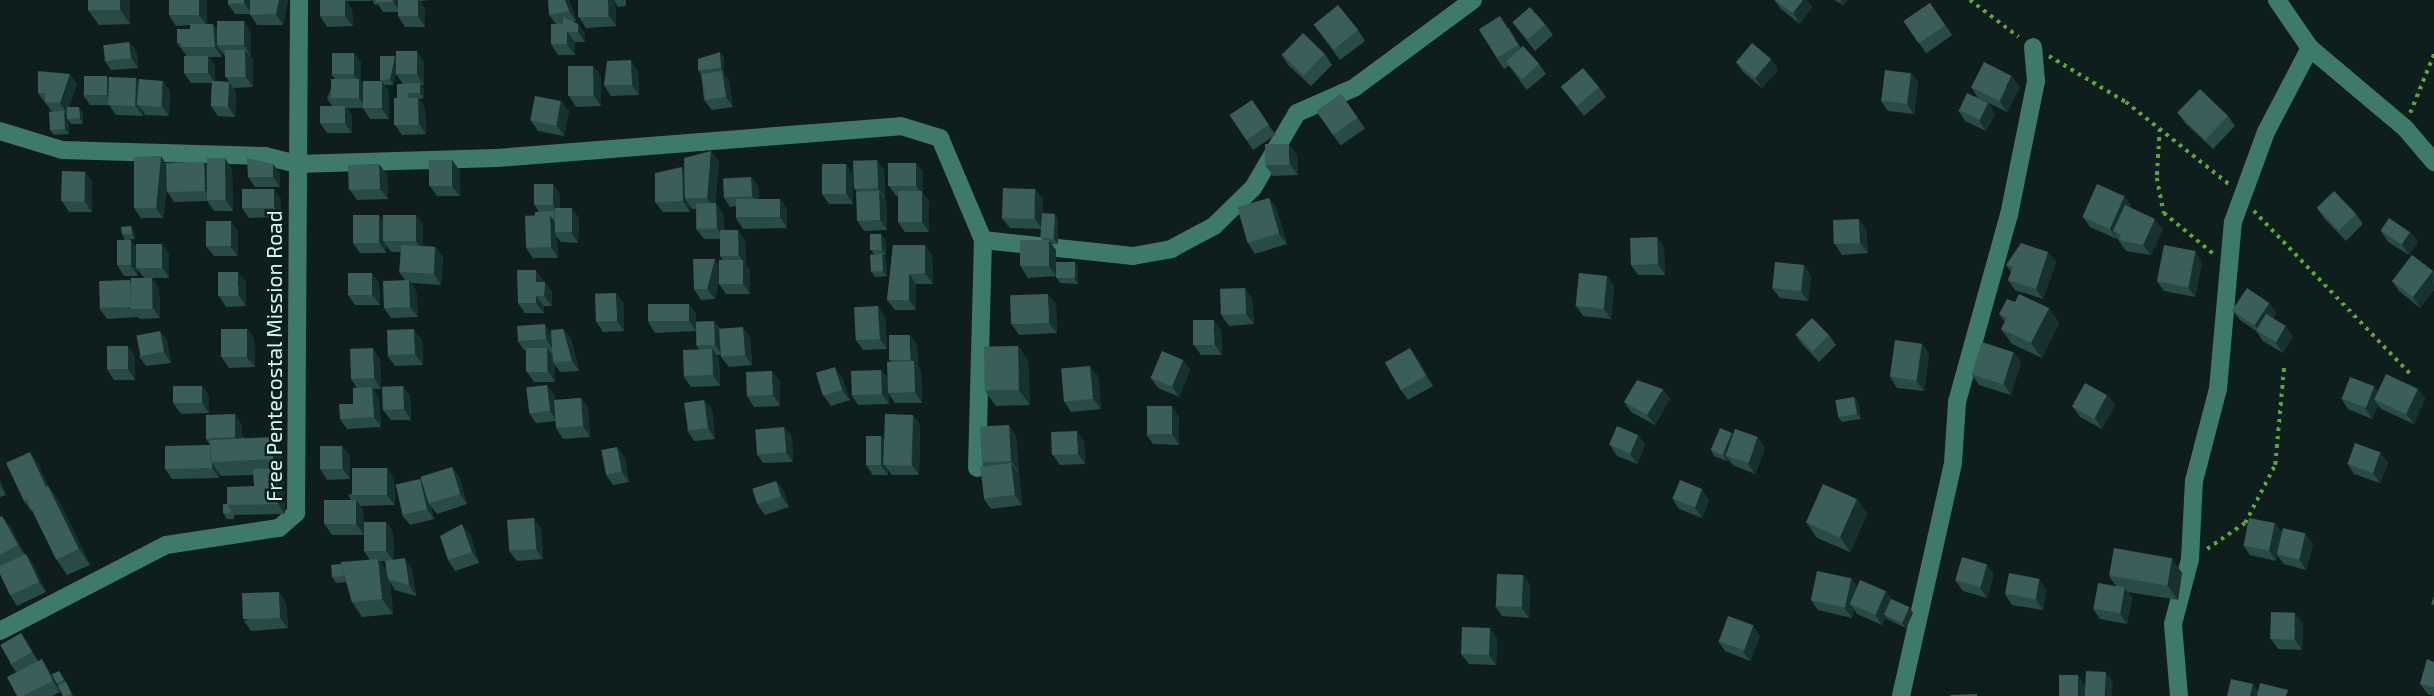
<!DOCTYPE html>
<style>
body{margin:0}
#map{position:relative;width:2434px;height:696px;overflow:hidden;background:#0e1e1c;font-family:"Exo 2",sans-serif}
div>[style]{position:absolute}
.path>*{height:3.5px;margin-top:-1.75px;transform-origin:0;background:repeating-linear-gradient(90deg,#5ea737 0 3.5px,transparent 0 8.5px)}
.minor>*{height:18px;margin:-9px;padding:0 9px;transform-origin:9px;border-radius:9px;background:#3d7a6a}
.wall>*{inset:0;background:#284b48;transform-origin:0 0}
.shaded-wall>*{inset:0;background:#16312f}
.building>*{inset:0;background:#3a5e5a;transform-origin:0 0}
span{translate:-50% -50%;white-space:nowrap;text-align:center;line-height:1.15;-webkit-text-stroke:5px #0e1e1c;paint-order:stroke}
.street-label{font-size:21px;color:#cffbf3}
</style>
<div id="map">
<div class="path">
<div style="left:1970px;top:0;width:61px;rotate:37.1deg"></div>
<div style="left:2049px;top:56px;width:90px;rotate:30.9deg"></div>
<div style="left:2126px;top:102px;width:133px;rotate:38.6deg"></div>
<div style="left:2410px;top:113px;width:64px;rotate:-67.9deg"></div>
<div style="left:2160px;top:129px;width:49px;rotate:93.5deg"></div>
<div style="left:2157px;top:178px;width:36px;rotate:79deg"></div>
<div style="left:2164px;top:213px;width:66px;rotate:39.5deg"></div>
<div style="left:2254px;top:211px;width:228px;rotate:46.2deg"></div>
<div style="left:2207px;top:549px;width:46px;rotate:-34.4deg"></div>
<div style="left:2245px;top:523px;width:65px;rotate:-62.7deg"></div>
<div style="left:2275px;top:465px;width:99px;rotate:-84.8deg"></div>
</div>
<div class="minor">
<div style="left:2277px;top:0;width:58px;rotate:55.5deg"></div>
<div style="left:2310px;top:48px;width:124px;rotate:40.1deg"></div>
<div style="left:2405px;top:128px;width:45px;rotate:49.5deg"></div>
<div style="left:0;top:131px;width:65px;rotate:17deg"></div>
<div style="left:62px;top:150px;width:203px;rotate:1.7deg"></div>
<div style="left:265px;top:156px;width:32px;rotate:14deg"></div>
<div style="left:296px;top:164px;width:201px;rotate:-1.7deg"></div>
<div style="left:497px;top:158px;width:405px;rotate:-4.5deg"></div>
<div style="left:901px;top:126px;width:41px;rotate:17.1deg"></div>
<div style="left:940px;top:138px;width:111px;rotate:67.1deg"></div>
<div style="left:983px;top:240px;width:228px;rotate:91.5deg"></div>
<div style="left:983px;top:240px;width:151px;rotate:6.1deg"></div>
<div style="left:1133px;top:256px;width:39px;rotate:-10deg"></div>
<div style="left:1171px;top:249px;width:49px;rotate:-28.1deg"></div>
<div style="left:1214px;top:226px;width:54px;rotate:-44.3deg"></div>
<div style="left:1253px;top:188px;width:87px;rotate:-59.6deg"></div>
<div style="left:1297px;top:113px;width:62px;rotate:-23.7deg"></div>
<div style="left:1354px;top:88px;width:148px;rotate:-36.5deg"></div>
<div style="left:0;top:631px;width:187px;rotate:-27.4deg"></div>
<div style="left:166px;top:545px;width:114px;rotate:-8.6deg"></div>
<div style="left:279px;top:528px;width:23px;rotate:-41deg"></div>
<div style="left:296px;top:513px;width:513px;rotate:-89.66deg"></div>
<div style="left:1901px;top:696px;width:239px;rotate:-77.4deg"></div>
<div style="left:1953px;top:463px;width:61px;rotate:-86.2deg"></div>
<div style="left:1957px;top:402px;width:194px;rotate:-74.5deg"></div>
<div style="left:2009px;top:215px;width:137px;rotate:-78.6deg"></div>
<div style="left:2036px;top:81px;width:34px;rotate:-95deg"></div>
<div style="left:2179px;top:696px;width:72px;rotate:-94.8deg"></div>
<div style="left:2173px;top:624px;width:67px;rotate:-75.3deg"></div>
<div style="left:2190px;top:559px;width:78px;rotate:-87.1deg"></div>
<div style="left:2194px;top:481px;width:95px;rotate:-75.4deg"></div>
<div style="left:2218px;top:389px;width:168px;rotate:-84.9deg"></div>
<div style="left:2233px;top:222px;width:96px;rotate:-69.9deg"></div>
<div style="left:2266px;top:132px;width:95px;rotate:-62.4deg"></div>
</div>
<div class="wall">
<div style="clip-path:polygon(88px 0,130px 0,130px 24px,99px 25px,88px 10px)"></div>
<div style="clip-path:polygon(evenodd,169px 0,207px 0,207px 24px,213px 24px,217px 30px,251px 32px,251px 56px,249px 56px,253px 60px,253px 87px,233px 88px,236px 92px,235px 117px,218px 116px,211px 106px,212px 83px,191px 83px,184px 73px,187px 56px,177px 43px,190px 29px,190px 25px,176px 26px,169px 15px,169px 0,222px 52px,225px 56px,226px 77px,229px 82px,215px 81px,215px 66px,209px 57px,222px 57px,222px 52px)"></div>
<div style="clip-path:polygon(228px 0,288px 0,283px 25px,257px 25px,250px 14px,235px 14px,228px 4px)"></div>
<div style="clip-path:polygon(320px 0,371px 0,371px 1px,346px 1px,352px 10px,353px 26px,327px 27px,320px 16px)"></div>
<div style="clip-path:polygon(372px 0,432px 0,420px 1px,425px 9px,425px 27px,405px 27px,398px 16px,398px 12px,383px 12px,378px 4px,375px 5px)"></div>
<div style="clip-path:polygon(569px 0,576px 21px,573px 22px,578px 24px,585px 34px,585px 42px,575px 42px,575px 55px,558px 55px,551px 44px,556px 24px,549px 15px)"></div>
<div style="clip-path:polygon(578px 0,626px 0,626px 6px,618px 7px,615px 2px,616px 26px,586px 28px,579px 17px)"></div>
<div style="clip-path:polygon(1774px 0,1807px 0,1812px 7px,1800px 24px,1781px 9px)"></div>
<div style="clip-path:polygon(1834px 0,1847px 0,1844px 5px)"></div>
<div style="left:1930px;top:3px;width:39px;height:32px;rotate:55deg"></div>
<div style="clip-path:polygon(1512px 22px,1545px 24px,1553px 35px,1535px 51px)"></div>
<div style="clip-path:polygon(1313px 24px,1358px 30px,1365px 41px,1340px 60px)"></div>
<div style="clip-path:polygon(1508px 27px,1521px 48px,1539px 64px,1546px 74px,1527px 90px,1509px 66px,1504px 69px,1497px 59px)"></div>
<div style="clip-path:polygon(129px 42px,137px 52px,138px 68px,111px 70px,104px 60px)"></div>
<div style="clip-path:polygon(354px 53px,361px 63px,361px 82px,363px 85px,382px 81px,380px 80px,396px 57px,424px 62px,424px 85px,421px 85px,424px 89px,424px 98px,419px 99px,425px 108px,426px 134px,402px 135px,395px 125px,397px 98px,403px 84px,396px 74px,393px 85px,384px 85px,389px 92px,389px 119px,370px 119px,363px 108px,347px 108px,352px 116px,352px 133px,327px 133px,320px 123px,332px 106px,327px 98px,335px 79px,331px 74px)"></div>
<div style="clip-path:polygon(1281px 54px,1325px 54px,1332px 65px,1311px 86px,1288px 65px)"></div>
<div style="clip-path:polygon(724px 57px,724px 74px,729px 81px,733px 107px,712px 110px,704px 100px,701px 74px,698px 70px)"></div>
<div style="clip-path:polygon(1771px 59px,1778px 70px,1762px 88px,1743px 72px,1736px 62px)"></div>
<div style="clip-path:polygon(593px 66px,601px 76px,601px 106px,576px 107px,569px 96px)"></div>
<div style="clip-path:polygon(638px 71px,639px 95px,611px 96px,604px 85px)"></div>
<div style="clip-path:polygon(1911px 73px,1918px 83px,1914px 114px,1888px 111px,1881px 101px)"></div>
<div style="clip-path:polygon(136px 78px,139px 83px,170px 91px,169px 116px,145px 115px,143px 111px,143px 116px,116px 115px,109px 105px,90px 105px,83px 95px,109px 79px)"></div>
<div style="clip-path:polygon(77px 84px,69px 107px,83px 112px,83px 124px,71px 124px,68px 120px,69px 134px,54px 135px,50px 130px,52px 112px,38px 93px)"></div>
<div style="clip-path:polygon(1561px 87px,1599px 87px,1606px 97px,1584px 116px)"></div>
<div style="clip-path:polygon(1971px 87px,2020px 87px,2007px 112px,1978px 98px)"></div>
<div style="left:1341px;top:94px;width:42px;height:30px;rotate:55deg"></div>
<div style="left:1252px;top:100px;width:42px;height:27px;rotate:56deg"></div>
<div style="clip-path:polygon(561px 101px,569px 111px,564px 136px,538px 131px,531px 121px)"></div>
<div style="clip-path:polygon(1988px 103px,1995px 114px,1986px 131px,1965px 121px,1958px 110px)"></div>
<div style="clip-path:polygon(2178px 113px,2228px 116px,2235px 126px,2213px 149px,2185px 123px)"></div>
<div style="clip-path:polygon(1297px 154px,1298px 175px,1273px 176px,1265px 165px)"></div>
<div style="clip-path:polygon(161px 156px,166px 164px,232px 169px,233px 211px,214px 211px,207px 201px,174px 202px,167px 191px,167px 184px,163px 218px,141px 218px,134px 208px)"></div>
<div style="clip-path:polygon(877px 160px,884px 170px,885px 198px,884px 198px,886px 202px,887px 230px,864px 231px,857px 220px,857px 192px,854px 188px)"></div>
<div style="clip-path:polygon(719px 161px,715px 203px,723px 214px,724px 230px,738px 230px,745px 240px,746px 265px,750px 270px,750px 294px,726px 294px,719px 284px,719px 281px,715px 299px,701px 300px,694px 289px,719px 265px,723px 260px,720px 256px,720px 239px,704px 239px,696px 229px,696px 209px,692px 209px,690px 206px,690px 212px,663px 212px,655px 202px,684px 170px)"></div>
<div style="clip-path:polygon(916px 163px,923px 173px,923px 193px,929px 201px,929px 232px,905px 232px,898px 222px,898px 196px,896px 196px,889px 186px)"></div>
<div style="clip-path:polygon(273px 164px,280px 174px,280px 187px,255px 187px,248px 177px)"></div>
<div style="clip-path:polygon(379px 164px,387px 175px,388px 199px,357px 200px,350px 190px)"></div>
<div style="clip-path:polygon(460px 171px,460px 196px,437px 196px,429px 185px)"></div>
<div style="clip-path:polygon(85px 172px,92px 182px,92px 212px,69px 212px,62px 201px)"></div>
<div style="clip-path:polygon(853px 174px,853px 204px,829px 204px,822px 194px)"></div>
<div style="clip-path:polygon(751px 177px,759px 187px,759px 199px,780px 199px,787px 209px,787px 228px,743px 229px,736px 218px,736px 206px,730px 207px,723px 196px)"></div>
<div style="clip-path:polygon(553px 184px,560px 195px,560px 208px,579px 218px,578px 243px,561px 242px,557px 237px,558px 258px,533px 258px,526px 248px,535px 216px,539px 212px,535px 206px)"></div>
<div style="clip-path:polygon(1035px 189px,1043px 199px,1042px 213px,1058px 219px,1058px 244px,1051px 244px,1056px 250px,1056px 264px,1078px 267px,1078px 284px,1060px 283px,1056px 276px,1028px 278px,1021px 267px,1043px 240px,1041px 238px,1042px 229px,1010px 228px,1002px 218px)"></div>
<div style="clip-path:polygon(2124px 196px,2131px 206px,2131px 208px,2163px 229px,2151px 255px,2126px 251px,2117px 238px,2117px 239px,2090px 227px,2083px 217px)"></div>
<div style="clip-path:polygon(1269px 198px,1276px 208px,1287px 244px,1255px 254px,1248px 243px)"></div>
<div style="clip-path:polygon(281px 199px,281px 217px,249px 218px,242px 208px)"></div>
<div style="clip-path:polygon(2317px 208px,2356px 214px,2363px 224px,2346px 241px,2324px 218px)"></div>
<div style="clip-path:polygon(416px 215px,423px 226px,423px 246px,435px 247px,443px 257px,441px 285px,411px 283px,416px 290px,418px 317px,391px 318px,384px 308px,405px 280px,399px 272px,401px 252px,391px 252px,386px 245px,386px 253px,360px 253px,353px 243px,384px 222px)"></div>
<div style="clip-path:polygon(231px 221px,238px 232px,238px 256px,214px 256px,206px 246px)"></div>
<div style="clip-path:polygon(131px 226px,134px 232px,135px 239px,127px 240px,136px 247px,162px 244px,169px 255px,169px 278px,152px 278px,159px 288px,160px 318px,140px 319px,138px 317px,107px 319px,99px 308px,130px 280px,131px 283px,144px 278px,138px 270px,138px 276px,124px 276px,117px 265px,125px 240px,122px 234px)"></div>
<div style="clip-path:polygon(1866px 229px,1868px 253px,1842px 255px,1835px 244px)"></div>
<div style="clip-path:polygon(2381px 231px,2410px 232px,2418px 242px,2409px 255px,2388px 242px)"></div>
<div style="clip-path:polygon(881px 234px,885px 239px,886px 255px,883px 255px,886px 259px,887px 276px,875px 277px,871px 271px,874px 254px,871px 250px)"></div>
<div style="clip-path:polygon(1657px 237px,1664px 247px,1665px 275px,1638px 275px,1631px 265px)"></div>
<div style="clip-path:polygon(893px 245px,932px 255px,933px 284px,916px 284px,916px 310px,895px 310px,887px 300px)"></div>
<div style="clip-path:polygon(2048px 252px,2056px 262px,2043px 299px,2015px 290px,2008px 280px,2011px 272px,2006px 265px)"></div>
<div style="clip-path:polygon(2412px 255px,2434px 272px,2434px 290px,2420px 308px,2399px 291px,2392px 281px)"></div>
<div style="clip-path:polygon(2202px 262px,2195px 297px,2164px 291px,2157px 281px)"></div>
<div style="clip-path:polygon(1804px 265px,1811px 276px,1808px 301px,1780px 298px,1772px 288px)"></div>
<div style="clip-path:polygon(1607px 276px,1614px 287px,1611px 319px,1583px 316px,1576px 306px)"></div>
<div style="clip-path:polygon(543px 280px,552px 292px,552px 306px,544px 306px,544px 313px,525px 313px,518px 303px)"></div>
<div style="clip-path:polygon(246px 282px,246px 306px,226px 307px,219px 296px)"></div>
<div style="clip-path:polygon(379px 283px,380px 305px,355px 305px,348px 295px)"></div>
<div style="clip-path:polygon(1245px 288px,1252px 299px,1254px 324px,1229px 326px,1222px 316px)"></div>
<div style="clip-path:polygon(2015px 302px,2049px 308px,2059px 323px,2042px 358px,2012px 344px,2001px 329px,2005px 322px,1999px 314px)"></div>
<div style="clip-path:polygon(624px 303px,624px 331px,603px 332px,596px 321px)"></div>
<div style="clip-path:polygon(2269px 303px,2276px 313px,2273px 318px,2293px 337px,2283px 353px,2263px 341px,2256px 331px,2240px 320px,2232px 310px)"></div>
<div style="clip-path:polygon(689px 304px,696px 314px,696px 322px,714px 321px,720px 329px,750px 337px,752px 365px,729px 367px,721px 357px,721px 355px,716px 355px,719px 359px,720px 386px,691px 387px,684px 377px,699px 349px,696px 345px,696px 331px,655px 333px,648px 322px)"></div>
<div style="clip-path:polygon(1056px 304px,1057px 333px,1019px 335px,1012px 325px)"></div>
<div style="clip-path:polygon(885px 317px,887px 349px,863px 350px,856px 340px)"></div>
<div style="clip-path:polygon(247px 329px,254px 339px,255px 367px,229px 368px,222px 358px)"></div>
<div style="clip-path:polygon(563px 329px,571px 339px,579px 371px,560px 372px,555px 365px,555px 382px,534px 382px,527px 372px,526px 350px,524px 350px,517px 340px,552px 333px)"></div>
<div style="clip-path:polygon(1221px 330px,1222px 355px,1201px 355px,1194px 345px)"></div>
<div style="clip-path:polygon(160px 331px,167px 341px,171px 363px,146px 366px,139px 356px)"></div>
<div style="clip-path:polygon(1795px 334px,1829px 335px,1836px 345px,1819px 362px,1802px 344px)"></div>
<div style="clip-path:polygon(422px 340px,423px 365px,395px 366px,387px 355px)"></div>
<div style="clip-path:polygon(1922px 344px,1929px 354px,1924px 391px,1897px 388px,1890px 377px)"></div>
<div style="clip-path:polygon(917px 345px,918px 366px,921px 372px,922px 403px,895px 403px,889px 394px,889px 404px,858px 405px,851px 394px,881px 370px,888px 379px,891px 362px,889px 360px)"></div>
<div style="clip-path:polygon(1018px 346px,1028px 361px,1030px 405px,996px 406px,985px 391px)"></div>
<div style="clip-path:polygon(2013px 352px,2021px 362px,2011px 395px,1979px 385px,1972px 375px)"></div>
<div style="clip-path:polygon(135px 356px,135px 380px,114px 380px,107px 369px)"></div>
<div style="clip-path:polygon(380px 359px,381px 389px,373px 389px,379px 398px,381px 427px,347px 429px,340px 419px,353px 404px,357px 388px,351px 379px)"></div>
<div style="clip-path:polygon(1418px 359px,1433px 386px,1408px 400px,1401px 390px)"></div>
<div style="clip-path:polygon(1183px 360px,1190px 370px,1179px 397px,1158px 388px,1150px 377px)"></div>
<div style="clip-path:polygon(1098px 376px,1101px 409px,1071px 412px,1064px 401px)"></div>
<div style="clip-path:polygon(842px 377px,850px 400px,831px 406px,824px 396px)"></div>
<div style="clip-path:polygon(780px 381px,780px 406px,754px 407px,747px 396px)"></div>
<div style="clip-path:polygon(202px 386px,209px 396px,209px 413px,181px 414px,173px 403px)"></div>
<div style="clip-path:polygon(403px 386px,410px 396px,411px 420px,391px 420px,383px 410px)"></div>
<div style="clip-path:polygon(1663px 389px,1670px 399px,1655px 425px,1631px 412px,1624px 402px)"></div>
<div style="clip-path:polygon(2418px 389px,2425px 399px,2414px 424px,2381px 409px,2378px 405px,2372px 419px,2348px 409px,2341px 398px)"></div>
<div style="clip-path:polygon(555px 395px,555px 400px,581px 398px,588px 408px,590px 437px,563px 439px,556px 428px,556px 421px,536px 423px,529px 413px)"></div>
<div style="clip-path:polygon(2107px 395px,2115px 405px,2102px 429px,2080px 417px,2073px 407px)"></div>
<div style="clip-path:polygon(1854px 397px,1858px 402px,1861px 419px,1842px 422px,1838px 417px)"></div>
<div style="clip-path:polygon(704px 400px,712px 410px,715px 439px,694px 441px,687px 430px)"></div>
<div style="clip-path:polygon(1172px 406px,1179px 417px,1179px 445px,1153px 444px,1146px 434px)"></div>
<div style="clip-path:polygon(913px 415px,920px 425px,919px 475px,892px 475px,888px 470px,888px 475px,873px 475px,866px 465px,881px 436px,885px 441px)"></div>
<div style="clip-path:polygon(242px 425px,242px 437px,283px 452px,283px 475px,281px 475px,284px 479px,285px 514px,234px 515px,234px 519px,227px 519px,223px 513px,227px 504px,254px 486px,254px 475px,221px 476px,219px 473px,219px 478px,172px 479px,165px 469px,210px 445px,206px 439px)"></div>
<div style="clip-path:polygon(1009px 425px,1016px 436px,1019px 472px,1017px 472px,1019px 474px,1022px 505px,991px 509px,984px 499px,984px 467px,982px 464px)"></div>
<div style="clip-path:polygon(784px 427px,792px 437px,793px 462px,763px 463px,756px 453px)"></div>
<div style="clip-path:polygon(1638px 435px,1645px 445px,1637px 464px,1617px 456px,1610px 445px)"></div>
<div style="clip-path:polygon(1084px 441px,1085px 464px,1060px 465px,1053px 455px)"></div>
<div style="clip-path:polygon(342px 446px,350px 456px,350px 479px,327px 480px,320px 469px)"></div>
<div style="clip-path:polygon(617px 447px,625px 458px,629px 482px,613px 485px,606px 475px)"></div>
<div style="clip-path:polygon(1765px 448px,1755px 474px,1733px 465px,1728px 459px,1727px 461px,1714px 456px,1711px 450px)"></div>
<div style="clip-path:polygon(2388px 462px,2380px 483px,2354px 474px,2347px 463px)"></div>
<div style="clip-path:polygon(38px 463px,48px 486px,59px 501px,90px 565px,67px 575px,57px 560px,33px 510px,31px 511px,24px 501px)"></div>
<div style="clip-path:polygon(452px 467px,459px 477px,467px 504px,437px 514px,431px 506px,434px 519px,410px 525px,402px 515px,420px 479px,423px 483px)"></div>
<div style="clip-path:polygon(394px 478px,395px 505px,359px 506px,363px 510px,364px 535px,332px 535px,325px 525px,351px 500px,348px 495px)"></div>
<div style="clip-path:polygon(0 480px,6px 495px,0 497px)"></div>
<div style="clip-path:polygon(776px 481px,784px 492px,789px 507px,765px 515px,757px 504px)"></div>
<div style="clip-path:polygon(1672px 498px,1709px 500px,1702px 518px,1679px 509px)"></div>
<div style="clip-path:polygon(1857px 499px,1867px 514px,1850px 552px,1817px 538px,1806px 522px)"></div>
<div style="clip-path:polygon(0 517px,10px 526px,25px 555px,33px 564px,46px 592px,17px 606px,10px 595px,0 574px)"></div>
<div style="clip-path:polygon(evenodd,386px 522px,393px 532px,394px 560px,412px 569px,416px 596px,395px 590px,390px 582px,393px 614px,362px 617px,352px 602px,346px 582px,336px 583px,332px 577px,341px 564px,370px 560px,364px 551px,386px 522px,380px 561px,386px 561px,386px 570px,380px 561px)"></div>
<div style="clip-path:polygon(2275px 523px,2282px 533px,2313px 544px,2306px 570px,2284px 564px,2277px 555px,2276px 561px,2250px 555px,2243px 545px)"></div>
<div style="clip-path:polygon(541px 528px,543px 559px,517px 561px,509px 551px)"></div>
<div style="clip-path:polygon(470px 534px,479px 563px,455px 571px,448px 560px)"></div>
<div style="clip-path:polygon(2182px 573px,2178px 600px,2128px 592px,2132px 598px,2127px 624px,2100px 619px,2093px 609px,2116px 586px,2109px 576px)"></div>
<div style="clip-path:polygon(1994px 574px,1987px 598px,1963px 591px,1955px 580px)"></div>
<div style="clip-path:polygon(1523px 575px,1530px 585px,1529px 618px,1502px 616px,1495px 606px)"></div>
<div style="clip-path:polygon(1851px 578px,1857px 587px,1886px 591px,1891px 599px,1909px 607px,1913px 613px,1906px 628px,1887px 619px,1886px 617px,1882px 625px,1857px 614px,1854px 609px,1852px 618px,1818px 610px,1811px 600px)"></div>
<div style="clip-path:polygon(2046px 589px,2043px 610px,2012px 605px,2005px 594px)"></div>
<div style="clip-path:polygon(286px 603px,288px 628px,251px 631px,244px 621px)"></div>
<div style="clip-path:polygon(2303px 623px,2302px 650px,2278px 649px,2271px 639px)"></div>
<div style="clip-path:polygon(21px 633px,38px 661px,49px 670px,60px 692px,52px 696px,17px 696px,16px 672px,10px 663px)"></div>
<div style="clip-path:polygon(1760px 636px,1750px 661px,1725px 651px,1718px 641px)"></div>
<div style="clip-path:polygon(1497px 638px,1496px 665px,1469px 664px,1461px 654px)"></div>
<div style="clip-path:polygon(2434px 662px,2434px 696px,2428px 694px,2420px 684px)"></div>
<div style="clip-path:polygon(59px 671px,69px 687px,73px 696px,63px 696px,52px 674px)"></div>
</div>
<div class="shaded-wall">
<div style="clip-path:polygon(120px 0,130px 0,130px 24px,120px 9px)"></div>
<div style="clip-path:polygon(199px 0,207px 0,207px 25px,199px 15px)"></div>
<div style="clip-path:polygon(244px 0,251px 0,252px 14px,244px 3px)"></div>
<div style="clip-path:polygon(279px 0,288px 0,283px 25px,276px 14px)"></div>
<div style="clip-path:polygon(345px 0,352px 10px,353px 26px,345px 16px)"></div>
<div style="clip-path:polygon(393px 0,400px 0,401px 12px,393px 2px)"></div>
<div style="clip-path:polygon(418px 0,419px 0,425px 9px,425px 27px,418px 16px)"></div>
<div style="clip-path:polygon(565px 0,569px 0,576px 21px,569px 11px)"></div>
<div style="clip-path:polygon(608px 0,615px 0,616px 26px,609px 16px)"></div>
<div style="clip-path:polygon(1803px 0,1807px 0,1812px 7px,1800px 24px,1793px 13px)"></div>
<div style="clip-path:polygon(1840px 0,1847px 0,1844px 5px)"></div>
<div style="clip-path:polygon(244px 21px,251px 32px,251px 56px,244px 45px)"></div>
<div style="clip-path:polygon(213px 24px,220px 34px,217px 46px,222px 52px,222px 57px,215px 47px)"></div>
<div style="clip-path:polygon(578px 24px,585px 34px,585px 42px,578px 32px)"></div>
<div style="clip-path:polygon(567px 32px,575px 42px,575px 55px,567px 44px)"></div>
<div style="clip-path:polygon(129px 42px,137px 52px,138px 68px,131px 58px)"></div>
<div style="clip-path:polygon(245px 50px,253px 60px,253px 87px,246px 77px)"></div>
<div style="clip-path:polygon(417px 51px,424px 62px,424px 85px,417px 74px)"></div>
<div style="clip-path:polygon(720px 52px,724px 57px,724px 74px,721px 68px)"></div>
<div style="clip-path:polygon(354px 53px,361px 63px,361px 82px,366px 90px,366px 108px,359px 98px,359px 82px,354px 75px)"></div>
<div style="clip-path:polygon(208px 56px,215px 66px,215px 83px,208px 73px)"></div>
<div style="clip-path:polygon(395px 56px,399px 61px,393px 85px,390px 79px)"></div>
<div style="clip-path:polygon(1771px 59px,1778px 70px,1762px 88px,1755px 78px)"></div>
<div style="clip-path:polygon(631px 60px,638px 71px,639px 95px,632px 85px)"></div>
<div style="clip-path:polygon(593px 66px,601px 76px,601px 106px,594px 96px)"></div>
<div style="clip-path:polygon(722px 71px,729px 81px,733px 107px,726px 97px)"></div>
<div style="clip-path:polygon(1911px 73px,1918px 83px,1914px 114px,1907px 104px)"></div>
<div style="clip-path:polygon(70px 74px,77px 84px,67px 113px,60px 103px)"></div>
<div style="clip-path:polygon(107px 76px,114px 86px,114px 105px,106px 95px)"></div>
<div style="clip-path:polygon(2012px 76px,2020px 87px,2007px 112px,2000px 102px)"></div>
<div style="clip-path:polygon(136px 78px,143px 88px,138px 105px,143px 111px,143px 116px,135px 105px)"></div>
<div style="clip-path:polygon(163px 81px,170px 91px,169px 116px,162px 106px)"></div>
<div style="clip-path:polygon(382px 81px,389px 92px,389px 119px,381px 108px)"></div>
<div style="clip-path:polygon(229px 82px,236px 92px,235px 117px,228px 106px)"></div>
<div style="clip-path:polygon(420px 83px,424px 89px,424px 98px,420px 93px)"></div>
<div style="clip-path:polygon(418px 98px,425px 108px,426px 134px,419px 124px)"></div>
<div style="clip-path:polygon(561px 101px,569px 111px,564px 136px,557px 126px)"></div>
<div style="clip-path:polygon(1988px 103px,1995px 114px,1986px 131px,1979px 120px)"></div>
<div style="clip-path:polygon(345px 106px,352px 116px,352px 133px,345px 123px)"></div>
<div style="clip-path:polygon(79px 107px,83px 112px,83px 124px,80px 118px)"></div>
<div style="clip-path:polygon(64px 111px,68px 116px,69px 134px,65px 129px)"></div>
<div style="clip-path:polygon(1289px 144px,1297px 154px,1298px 175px,1290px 164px)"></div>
<div style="clip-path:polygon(711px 151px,719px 161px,714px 208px,707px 198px)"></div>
<div style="clip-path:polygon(161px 156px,168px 167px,163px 218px,156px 208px)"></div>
<div style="clip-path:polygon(225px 158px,232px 169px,233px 211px,226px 200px)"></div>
<div style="clip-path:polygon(452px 160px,460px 171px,460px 196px,452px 186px)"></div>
<div style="clip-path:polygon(877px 160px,884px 170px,885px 198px,878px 188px)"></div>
<div style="clip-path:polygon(204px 162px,211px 173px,212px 201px,205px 191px)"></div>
<div style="clip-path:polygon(916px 163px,923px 173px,923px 193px,929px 201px,929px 232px,922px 222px,922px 194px,916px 186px)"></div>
<div style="clip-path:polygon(273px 164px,280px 174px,280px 187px,273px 177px)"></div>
<div style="clip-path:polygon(379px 164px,387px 175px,388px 199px,380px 189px)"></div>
<div style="clip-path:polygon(846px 164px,853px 174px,853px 204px,846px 193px)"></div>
<div style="clip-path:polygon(682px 167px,690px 178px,685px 198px,690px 206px,690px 212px,683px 201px)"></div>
<div style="clip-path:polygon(85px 172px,92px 182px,92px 212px,85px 202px)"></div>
<div style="clip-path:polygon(751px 177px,759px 187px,759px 206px,752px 196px)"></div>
<div style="clip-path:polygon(553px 184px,560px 195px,560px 216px,553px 205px)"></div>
<div style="clip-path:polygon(274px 189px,281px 199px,281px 217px,274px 207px)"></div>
<div style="clip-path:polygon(1035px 189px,1043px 199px,1042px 229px,1035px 219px)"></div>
<div style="clip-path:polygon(879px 191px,886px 202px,887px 230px,880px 220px)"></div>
<div style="clip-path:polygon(2124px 196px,2131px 206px,2119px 234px,2113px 231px,2117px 238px,2117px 239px,2110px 229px)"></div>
<div style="clip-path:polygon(1269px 198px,1276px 208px,1287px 244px,1279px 234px)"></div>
<div style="clip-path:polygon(780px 199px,787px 209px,787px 228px,780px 217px)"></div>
<div style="clip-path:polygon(716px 203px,723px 214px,724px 239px,717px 228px)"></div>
<div style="clip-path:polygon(572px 208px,579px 218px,578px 243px,571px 232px)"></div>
<div style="clip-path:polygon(1055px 214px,1058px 219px,1058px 244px,1054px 239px)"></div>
<div style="clip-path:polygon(379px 215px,386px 225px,384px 242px,386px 245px,386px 253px,379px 242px)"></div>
<div style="clip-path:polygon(416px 215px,423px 226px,423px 251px,416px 241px)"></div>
<div style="clip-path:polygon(550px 215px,557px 226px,554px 232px,557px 237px,558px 258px,551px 247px)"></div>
<div style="clip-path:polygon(1859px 219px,1866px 229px,1868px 253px,1860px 243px)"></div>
<div style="clip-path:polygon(2155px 219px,2163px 229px,2151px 255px,2143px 245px)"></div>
<div style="clip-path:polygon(231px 221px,238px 232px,238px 256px,230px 246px)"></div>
<div style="clip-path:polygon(131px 226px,134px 232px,135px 239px,132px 234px)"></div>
<div style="clip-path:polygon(738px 230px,745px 240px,746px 265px,750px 270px,750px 294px,743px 284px,743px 261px,739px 255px)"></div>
<div style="clip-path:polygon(2410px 232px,2418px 242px,2409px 255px,2402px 245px)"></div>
<div style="clip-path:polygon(881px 234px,885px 239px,886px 255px,882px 250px)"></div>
<div style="clip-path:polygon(1657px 237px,1664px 247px,1665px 275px,1658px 264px)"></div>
<div style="clip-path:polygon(131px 240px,138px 250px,136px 268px,138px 270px,138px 276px,131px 266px)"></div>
<div style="clip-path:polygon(1049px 240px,1056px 250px,1056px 276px,1049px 266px)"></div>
<div style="clip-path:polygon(162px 244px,169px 255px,169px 278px,162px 267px)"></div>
<div style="clip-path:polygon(925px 245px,932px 255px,933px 284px,925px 273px)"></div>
<div style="clip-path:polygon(435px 247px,443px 257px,441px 285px,434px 274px)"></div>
<div style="clip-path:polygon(2195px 251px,2202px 262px,2195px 297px,2188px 287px)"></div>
<div style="clip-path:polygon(2048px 252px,2056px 262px,2043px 299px,2036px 289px)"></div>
<div style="clip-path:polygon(882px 254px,886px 259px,887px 276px,883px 271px)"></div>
<div style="clip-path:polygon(715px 259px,722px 269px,715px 299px,707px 289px)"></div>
<div style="clip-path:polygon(1075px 262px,1078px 267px,1078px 284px,1074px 278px)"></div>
<div style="clip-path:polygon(1804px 265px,1811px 276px,1808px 301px,1801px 291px)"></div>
<div style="clip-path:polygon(536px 270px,543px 280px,544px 292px,536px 282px)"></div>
<div style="clip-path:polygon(2433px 271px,2434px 290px,2420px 308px,2413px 297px)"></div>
<div style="clip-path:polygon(238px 272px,246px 282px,246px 306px,239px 296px)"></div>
<div style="clip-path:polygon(372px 273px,379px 283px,380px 305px,372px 294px)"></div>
<div style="clip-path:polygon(909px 274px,916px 284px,916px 310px,909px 300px)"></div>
<div style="clip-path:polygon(1607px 276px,1614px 287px,1611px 319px,1604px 309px)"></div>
<div style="clip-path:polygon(152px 278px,159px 288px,160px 318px,153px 308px)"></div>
<div style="clip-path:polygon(409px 280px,416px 290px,418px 317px,410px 307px)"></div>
<div style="clip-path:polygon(545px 282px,552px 292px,552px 306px,544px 296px)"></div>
<div style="clip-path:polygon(1245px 288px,1252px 299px,1254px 324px,1246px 314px)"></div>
<div style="clip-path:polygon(616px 293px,624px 303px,624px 331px,617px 321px)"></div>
<div style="clip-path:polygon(1048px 294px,1056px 304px,1057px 333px,1049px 323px)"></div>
<div style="clip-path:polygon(536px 296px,544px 306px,544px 313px,536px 303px)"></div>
<div style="clip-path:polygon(2269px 303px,2276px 313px,2262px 334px,2254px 324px)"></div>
<div style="clip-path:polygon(689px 304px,696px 314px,696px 331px,689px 321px)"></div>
<div style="clip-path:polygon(878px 306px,885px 317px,887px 349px,880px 339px)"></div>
<div style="clip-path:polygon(2049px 308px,2059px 323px,2042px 358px,2031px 343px)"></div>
<div style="clip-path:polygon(1214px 320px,1221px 330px,1222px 355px,1215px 345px)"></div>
<div style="clip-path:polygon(714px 321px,721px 332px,722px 355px,715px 345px)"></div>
<div style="clip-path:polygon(545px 324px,552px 335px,553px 349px,546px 339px)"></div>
<div style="clip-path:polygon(2286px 326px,2293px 337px,2283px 353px,2276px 343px)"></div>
<div style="clip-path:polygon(743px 327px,750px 337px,752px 365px,745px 355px)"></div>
<div style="clip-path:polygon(247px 329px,254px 339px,255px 367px,247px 357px)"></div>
<div style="clip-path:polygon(414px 329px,422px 340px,423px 365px,415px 354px)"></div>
<div style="clip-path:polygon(563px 329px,571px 339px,579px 371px,572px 361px)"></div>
<div style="clip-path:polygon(160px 331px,167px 341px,171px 363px,164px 352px)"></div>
<div style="clip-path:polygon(910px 335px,917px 345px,918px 366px,921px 372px,922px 403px,915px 392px,914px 364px,911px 359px)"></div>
<div style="clip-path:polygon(1922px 344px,1929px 354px,1924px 391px,1916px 381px)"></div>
<div style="clip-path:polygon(128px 346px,135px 356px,135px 380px,128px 369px)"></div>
<div style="clip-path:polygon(1018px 346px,1028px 361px,1030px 405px,1019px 390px)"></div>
<div style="clip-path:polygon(373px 348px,380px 359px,381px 389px,374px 378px)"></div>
<div style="clip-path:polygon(547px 348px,555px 358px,553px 362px,555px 365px,555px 382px,548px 371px)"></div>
<div style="clip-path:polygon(1410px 348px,1418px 359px,1433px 386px,1426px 376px)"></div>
<div style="clip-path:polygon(712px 349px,719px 359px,720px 386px,713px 375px)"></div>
<div style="clip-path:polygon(2013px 352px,2021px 362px,2011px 395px,2004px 384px)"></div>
<div style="clip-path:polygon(1183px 360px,1190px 370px,1179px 397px,1172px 386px)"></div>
<div style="clip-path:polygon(1090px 366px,1098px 376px,1101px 409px,1093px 399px)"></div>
<div style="clip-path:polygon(835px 367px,842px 377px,850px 400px,842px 390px)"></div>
<div style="clip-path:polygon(881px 370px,889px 380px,889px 404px,882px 394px)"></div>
<div style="clip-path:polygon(772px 371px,780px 381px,780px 406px,773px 395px)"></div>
<div style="clip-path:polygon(547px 385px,555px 395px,557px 421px,550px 411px)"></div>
<div style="clip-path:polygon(202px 386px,209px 396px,209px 413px,202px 403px)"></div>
<div style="clip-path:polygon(403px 386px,410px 396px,411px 420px,404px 409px)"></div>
<div style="clip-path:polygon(2374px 386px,2381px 397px,2374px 399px,2378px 405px,2372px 419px,2365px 408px)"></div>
<div style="clip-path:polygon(372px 387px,379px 398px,381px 427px,374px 417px)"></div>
<div style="clip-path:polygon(1663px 389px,1670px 399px,1655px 425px,1647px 415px)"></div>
<div style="clip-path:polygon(2418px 389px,2425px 399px,2414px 424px,2406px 414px)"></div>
<div style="clip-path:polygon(2107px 395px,2115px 405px,2102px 429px,2095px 418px)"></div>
<div style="clip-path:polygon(1854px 397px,1858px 402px,1861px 419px,1857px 414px)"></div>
<div style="clip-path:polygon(581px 398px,588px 408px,590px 437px,583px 426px)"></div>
<div style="clip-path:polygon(704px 400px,712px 410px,715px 439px,708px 428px)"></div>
<div style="clip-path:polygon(1172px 406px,1179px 417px,1179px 445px,1172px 434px)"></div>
<div style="clip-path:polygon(235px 414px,242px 425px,242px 449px,235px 438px)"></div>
<div style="clip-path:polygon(913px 415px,920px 425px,919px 475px,912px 465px)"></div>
<div style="clip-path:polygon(1009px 425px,1016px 436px,1019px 472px,1011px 461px)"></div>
<div style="clip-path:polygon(784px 427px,792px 437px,793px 462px,786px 452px)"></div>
<div style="clip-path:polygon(1077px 431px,1084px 441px,1085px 464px,1078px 454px)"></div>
<div style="clip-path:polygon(1732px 433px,1736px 438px,1725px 455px,1728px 459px,1727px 461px,1723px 455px)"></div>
<div style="clip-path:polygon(1638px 435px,1645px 445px,1637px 464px,1630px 454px)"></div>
<div style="clip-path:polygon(881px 436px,889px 446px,885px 465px,888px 470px,888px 475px,881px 465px)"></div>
<div style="clip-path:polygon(272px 437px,283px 452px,283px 475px,273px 459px)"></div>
<div style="clip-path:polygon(1758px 437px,1765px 448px,1755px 474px,1748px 464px)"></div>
<div style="clip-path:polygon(342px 446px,350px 456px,350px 479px,343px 469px)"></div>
<div style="clip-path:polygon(617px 447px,625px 458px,629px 482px,622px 472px)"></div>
<div style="clip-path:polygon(30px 452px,38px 463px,55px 500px,47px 490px)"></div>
<div style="clip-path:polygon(2380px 452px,2388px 462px,2380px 483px,2373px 473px)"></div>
<div style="clip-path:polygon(212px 463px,219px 473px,219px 478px,212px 468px)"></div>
<div style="clip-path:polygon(1011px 463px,1019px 474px,1022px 505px,1015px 495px)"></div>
<div style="clip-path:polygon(452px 467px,459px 477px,467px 504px,460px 494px)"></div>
<div style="clip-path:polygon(277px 468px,284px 479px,285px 514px,278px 504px)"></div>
<div style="clip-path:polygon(387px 468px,394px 478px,395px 505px,387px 495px)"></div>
<div style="clip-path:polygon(420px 479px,427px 489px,429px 503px,431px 506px,434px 519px,427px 509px)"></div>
<div style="clip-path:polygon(0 480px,6px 495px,0 486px)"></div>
<div style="clip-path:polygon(776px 481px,784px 492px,789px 507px,781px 496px)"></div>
<div style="clip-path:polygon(48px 486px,59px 501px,90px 565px,79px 549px)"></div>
<div style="clip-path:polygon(1702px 489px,1709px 500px,1702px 518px,1695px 508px)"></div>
<div style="clip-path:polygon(1857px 499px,1867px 514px,1850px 552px,1840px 537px)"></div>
<div style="clip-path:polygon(356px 500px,363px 510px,364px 535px,356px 524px)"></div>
<div style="clip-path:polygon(2px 516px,10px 526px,25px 556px,18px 545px)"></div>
<div style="clip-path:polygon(534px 518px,541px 528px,543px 559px,536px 549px)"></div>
<div style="clip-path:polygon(386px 522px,393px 532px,394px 561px,386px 551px)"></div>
<div style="clip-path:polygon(2275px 523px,2282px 534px,2276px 561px,2269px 550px)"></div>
<div style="clip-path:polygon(462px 524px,470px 534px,479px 563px,472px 552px)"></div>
<div style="clip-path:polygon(2305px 533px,2313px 544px,2306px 570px,2299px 559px)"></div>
<div style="clip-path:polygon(26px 554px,33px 564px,46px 592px,39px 582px)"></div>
<div style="clip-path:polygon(405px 558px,412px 569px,416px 596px,409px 585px)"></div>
<div style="clip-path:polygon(2172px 558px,2182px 573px,2178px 600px,2167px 585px)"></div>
<div style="clip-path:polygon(378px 559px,389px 574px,388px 579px,390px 582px,393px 614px,382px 599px)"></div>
<div style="clip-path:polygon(1987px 564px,1994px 574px,1987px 598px,1980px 588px)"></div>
<div style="clip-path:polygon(1523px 575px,1530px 585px,1529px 618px,1521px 607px)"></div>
<div style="clip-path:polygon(1851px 578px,1858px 589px,1850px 604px,1854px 609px,1852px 618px,1844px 607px)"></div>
<div style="clip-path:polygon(2039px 579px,2046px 589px,2043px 610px,2036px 599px)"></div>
<div style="clip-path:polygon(2125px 588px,2132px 598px,2127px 624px,2120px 614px)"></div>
<div style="clip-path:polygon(1886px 591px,1893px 601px,1884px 614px,1886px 617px,1882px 625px,1875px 615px)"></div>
<div style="clip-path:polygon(279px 592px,286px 603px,288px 628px,280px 618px)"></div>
<div style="clip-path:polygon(1909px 607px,1913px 613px,1906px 628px,1902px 623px)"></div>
<div style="clip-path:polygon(2295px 613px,2303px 623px,2302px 650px,2295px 640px)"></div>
<div style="clip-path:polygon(1753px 625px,1760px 636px,1750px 661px,1743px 651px)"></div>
<div style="clip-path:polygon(1490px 628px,1497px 638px,1496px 665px,1489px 655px)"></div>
<div style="clip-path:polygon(21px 633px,28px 643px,39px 662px,32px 652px)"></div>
<div style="clip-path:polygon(42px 659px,49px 670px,60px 692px,53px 681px)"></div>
<div style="clip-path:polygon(2106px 672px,2113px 682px,2112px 696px,2105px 696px)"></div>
<div style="clip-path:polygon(2078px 675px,2085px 685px,2085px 696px,2078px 696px)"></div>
<div style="clip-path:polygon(2253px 684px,2260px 694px,2260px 696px,2250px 696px)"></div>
</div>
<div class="building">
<div style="left:88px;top:0;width:32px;height:10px"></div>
<div style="left:169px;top:0;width:30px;height:15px"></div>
<div style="clip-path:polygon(228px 0,244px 0,244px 3px,228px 4px)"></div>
<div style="clip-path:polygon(250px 0,279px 0,276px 14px,250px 15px)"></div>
<div style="left:320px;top:0;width:25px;height:16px"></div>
<div style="left:376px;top:0;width:17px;height:2px"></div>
<div style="left:398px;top:0;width:20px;height:16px"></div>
<div style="clip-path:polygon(548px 0,565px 0,569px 11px,549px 15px)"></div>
<div style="left:578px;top:0;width:30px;height:17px"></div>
<div style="clip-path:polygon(1775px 0,1803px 0,1793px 13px)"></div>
<div style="left:1930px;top:3px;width:27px;height:32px;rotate:56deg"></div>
<div style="left:1338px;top:5px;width:32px;height:31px;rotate:51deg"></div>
<div style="left:1530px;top:7px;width:23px;height:23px;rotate:49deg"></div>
<div style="left:1500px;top:16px;width:34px;height:25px;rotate:58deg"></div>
<div style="clip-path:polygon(563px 17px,578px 24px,578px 32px,567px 32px,567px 44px,551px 44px,551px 24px,563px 24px)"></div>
<div style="left:244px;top:21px;width:24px;height:27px;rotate:90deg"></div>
<div style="clip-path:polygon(190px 24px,213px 24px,215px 47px,181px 47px,181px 38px,190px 38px)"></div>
<div style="clip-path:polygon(177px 29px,190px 29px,190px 38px,181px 38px,181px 43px,177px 43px)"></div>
<div style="left:1303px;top:33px;width:30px;height:30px;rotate:44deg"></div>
<div style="left:129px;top:42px;width:16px;height:26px;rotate:83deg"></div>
<div style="left:1752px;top:43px;width:25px;height:25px;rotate:40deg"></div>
<div style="left:1523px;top:46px;width:24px;height:23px;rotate:48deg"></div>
<div style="left:225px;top:50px;width:20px;height:27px"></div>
<div style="left:396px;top:51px;width:21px;height:23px"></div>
<div style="clip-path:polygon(720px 52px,721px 68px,698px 70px,698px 59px)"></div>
<div style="left:332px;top:53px;width:22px;height:21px"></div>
<div style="left:184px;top:56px;width:24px;height:17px"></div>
<div style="clip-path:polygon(380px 56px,395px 56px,390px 79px,380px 80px)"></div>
<div style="clip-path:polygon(631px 60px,632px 85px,604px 85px,607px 61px)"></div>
<div style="left:1984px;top:62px;width:31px;height:28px;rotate:27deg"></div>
<div style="left:568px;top:66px;width:25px;height:30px"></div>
<div style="left:1583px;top:68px;width:25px;height:29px;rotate:50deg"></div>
<div style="left:1885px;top:70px;width:26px;height:31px;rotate:7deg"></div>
<div style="clip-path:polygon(38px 71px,70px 74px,60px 103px,45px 102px,45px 93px,38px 93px)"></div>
<div style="left:722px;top:71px;width:26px;height:21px;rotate:81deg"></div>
<div style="left:84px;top:76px;width:23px;height:19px"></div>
<div style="left:109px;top:77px;width:27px;height:28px;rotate:2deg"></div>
<div style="left:139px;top:79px;width:24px;height:26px;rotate:5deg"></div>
<div style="left:331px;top:79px;width:28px;height:19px"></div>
<div style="left:212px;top:81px;width:17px;height:25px;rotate:3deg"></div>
<div style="left:363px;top:81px;width:19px;height:27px"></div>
<div style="clip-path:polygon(420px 83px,420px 93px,408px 93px,408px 98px,397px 98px,397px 84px)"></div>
<div style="left:2200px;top:89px;width:39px;height:33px;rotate:44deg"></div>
<div style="left:1967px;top:93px;width:23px;height:19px;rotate:25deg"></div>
<div style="left:1341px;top:94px;width:29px;height:30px;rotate:55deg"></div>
<div style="left:535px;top:96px;width:26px;height:25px;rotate:11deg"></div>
<div style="left:394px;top:98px;width:24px;height:27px"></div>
<div style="left:1252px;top:100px;width:30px;height:27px;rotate:56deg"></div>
<div style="left:320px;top:106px;width:25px;height:17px"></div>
<div style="clip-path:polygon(67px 107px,79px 107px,80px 118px,67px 119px)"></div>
<div style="left:64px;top:111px;width:18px;height:15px;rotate:87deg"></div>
<div style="left:1265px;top:144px;width:24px;height:21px"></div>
<div style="clip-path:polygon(711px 151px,707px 198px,685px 198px,684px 158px)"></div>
<div style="clip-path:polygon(161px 156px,156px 208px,134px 208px,134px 157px)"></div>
<div style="left:207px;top:158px;width:18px;height:42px"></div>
<div style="clip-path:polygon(247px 158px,273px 164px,273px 177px,248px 177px)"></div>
<div style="left:452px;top:160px;width:26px;height:23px;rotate:90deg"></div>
<div style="left:877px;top:160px;width:28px;height:24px;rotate:88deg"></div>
<div style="left:204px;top:162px;width:29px;height:38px;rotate:88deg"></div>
<div style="left:888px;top:163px;width:28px;height:23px"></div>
<div style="left:379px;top:164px;width:25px;height:31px;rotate:88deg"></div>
<div style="left:822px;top:164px;width:24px;height:30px"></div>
<div style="clip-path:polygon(682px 167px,683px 201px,655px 202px,655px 173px)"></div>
<div style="left:62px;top:171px;width:23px;height:30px;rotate:2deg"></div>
<div style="left:751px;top:177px;width:19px;height:28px;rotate:87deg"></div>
<div style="left:553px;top:184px;width:21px;height:19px;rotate:90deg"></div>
<div style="left:2097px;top:184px;width:30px;height:36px;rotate:24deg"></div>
<div style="left:1003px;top:188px;width:32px;height:30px;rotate:2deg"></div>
<div style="left:242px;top:189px;width:32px;height:19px"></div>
<div style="left:879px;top:191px;width:29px;height:23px;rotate:88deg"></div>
<div style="left:898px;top:191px;width:24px;height:31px"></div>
<div style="left:2334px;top:191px;width:32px;height:24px;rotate:46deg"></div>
<div style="left:1269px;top:198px;width:37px;height:33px;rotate:74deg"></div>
<div style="left:780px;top:199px;width:18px;height:44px;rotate:90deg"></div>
<div style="left:716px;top:203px;width:25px;height:20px;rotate:88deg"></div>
<div style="clip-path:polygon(2125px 205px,2155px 219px,2143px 245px,2119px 240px,2121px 235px,2113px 231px)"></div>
<div style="left:555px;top:208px;width:17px;height:24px"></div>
<div style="clip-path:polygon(554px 211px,554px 218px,552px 218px,550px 215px,535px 216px,535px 212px)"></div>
<div style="left:1042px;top:213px;width:13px;height:25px;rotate:4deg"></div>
<div style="left:353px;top:215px;width:26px;height:28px"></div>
<div style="left:416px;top:215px;width:26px;height:33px;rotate:90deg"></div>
<div style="left:550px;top:215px;width:32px;height:25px;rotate:88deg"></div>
<div style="left:2389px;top:218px;width:25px;height:15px;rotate:34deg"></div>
<div style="left:1859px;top:219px;width:24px;height:26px;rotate:88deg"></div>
<div style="left:206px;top:221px;width:25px;height:25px"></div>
<div style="clip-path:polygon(131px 226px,132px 234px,122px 234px,121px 227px)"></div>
<div style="left:720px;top:230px;width:18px;height:26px"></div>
<div style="left:870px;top:234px;width:11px;height:16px"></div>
<div style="left:1657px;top:237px;width:27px;height:27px;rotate:88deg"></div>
<div style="left:117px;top:240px;width:14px;height:25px"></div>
<div style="left:1049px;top:240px;width:26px;height:29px;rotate:90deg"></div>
<div style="clip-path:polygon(2021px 243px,2048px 252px,2036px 289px,2008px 280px,2013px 267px,2006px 265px)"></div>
<div style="left:136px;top:244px;width:26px;height:24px"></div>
<div style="left:401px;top:245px;width:34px;height:27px;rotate:3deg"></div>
<div style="clip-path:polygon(893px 245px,925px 245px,925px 273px,909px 274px,909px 300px,887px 300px)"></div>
<div style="left:2164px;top:245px;width:32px;height:37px;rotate:11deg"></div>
<div style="left:882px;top:254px;width:17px;height:12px;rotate:87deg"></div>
<div style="left:2412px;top:255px;width:26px;height:33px;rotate:37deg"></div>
<div style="clip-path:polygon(693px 259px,715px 259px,707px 289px,694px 289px)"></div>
<div style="left:719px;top:260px;width:24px;height:24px"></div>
<div style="left:1056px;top:262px;width:19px;height:16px"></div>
<div style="left:1775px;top:262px;width:29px;height:26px;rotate:6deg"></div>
<div style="clip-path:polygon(517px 270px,536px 270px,536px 282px,545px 282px,544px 296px,536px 296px,536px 303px,518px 303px)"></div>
<div style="left:218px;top:272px;width:20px;height:24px"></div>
<div style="left:348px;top:273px;width:24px;height:22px"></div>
<div style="left:1579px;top:273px;width:28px;height:33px;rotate:6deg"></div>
<div style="left:131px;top:278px;width:21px;height:31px"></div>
<div style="left:130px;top:280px;width:27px;height:31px;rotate:88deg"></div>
<div style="left:409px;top:280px;width:27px;height:26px;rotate:88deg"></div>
<div style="left:1245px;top:288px;width:26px;height:25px;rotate:88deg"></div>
<div style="left:2247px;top:288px;width:27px;height:27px;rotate:34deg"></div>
<div style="left:616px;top:293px;width:28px;height:21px;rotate:88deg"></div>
<div style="left:1048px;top:294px;width:29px;height:38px;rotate:88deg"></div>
<div style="clip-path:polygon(2019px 294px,2049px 308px,2031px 343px,2001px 329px,2007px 318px,1999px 314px,2007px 299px,2015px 302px)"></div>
<div style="left:689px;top:304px;width:17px;height:41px;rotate:90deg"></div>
<div style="left:878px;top:306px;width:33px;height:24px;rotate:87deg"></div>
<div style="left:2266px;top:314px;width:23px;height:19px;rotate:31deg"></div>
<div style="left:1812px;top:318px;width:24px;height:23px;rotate:45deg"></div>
<div style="left:1193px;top:320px;width:21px;height:25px"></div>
<div style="left:714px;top:321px;width:24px;height:18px;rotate:88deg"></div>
<div style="left:545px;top:324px;width:15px;height:28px;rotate:86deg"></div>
<div style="left:743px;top:327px;width:28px;height:24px;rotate:86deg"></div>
<div style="left:247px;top:329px;width:28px;height:26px;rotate:90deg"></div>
<div style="left:414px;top:329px;width:25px;height:27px;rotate:88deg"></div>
<div style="clip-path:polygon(563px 329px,572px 361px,553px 362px,551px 330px)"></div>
<div style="left:160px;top:331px;width:21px;height:24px;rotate:79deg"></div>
<div style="left:889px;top:335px;width:21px;height:25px"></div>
<div style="left:1895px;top:340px;width:27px;height:37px;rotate:8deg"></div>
<div style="left:1982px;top:342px;width:33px;height:34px;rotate:18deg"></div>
<div style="left:107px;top:346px;width:21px;height:23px"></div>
<div style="left:1018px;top:346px;width:44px;height:34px;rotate:89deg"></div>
<div style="left:373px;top:348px;width:30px;height:23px;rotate:88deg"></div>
<div style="left:526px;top:348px;width:21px;height:24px"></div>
<div style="left:1410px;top:348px;width:32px;height:29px;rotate:60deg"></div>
<div style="left:712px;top:349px;width:26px;height:29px;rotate:88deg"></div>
<div style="left:1162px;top:351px;width:23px;height:29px;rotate:23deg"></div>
<div style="left:914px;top:361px;width:31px;height:27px;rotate:88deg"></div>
<div style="left:1090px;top:366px;width:33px;height:29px;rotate:85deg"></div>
<div style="left:835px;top:367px;width:24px;height:20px;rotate:73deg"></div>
<div style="left:881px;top:370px;width:24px;height:30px;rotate:88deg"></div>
<div style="left:772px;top:371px;width:24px;height:26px;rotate:88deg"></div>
<div style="left:2386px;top:374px;width:35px;height:28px;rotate:25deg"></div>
<div style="left:2350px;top:377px;width:26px;height:23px;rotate:21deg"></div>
<div style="clip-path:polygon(1637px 380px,1663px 389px,1647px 415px,1624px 402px)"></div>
<div style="left:2085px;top:383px;width:25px;height:27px;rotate:29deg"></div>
<div style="left:547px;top:385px;width:26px;height:21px;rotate:83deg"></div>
<div style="left:173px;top:386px;width:29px;height:17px"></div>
<div style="left:403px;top:386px;width:23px;height:21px;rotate:88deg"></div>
<div style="clip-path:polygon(372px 387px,374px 417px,340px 419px,339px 404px,353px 404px,353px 388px)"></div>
<div style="left:1854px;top:397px;width:17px;height:19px;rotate:80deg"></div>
<div style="left:581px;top:398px;width:28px;height:27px;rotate:86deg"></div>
<div style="left:704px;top:400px;width:28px;height:20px;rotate:82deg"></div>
<div style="left:1147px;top:406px;width:25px;height:28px"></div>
<div style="clip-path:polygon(235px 414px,235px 437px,210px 438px,210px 439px,206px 439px,206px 415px)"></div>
<div style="left:885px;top:414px;width:28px;height:51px;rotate:2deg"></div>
<div style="left:1009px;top:425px;width:36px;height:29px;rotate:87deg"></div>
<div style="left:1617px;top:426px;width:23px;height:20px;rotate:23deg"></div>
<div style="left:784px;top:427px;width:25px;height:29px;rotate:85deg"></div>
<div style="left:1720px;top:428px;width:13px;height:24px;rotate:23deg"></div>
<div style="left:1735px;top:429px;width:24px;height:28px;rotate:19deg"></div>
<div style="left:1077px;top:431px;width:23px;height:26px;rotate:88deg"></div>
<div style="left:866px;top:436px;width:15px;height:29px"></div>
<div style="left:272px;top:437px;width:22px;height:62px;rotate:87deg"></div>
<div style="left:2355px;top:443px;width:27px;height:22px;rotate:20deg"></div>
<div style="clip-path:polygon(210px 445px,210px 460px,212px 463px,212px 468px,165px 469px,165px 446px)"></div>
<div style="left:320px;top:446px;width:22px;height:23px"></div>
<div style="left:617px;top:447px;width:25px;height:16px;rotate:79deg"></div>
<div style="clip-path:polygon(30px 452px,46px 487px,26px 497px,27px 499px,24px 501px,6px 463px)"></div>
<div style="left:1011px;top:463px;width:32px;height:31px;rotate:83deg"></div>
<div style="left:452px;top:467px;width:28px;height:33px;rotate:73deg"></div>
<div style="clip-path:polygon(277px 468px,278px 504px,227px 505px,227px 487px,254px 486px,253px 469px)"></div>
<div style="left:352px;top:468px;width:35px;height:27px"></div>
<div style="left:420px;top:479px;width:31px;height:25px;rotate:77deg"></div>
<div style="left:1680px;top:480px;width:24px;height:20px;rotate:22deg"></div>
<div style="left:776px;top:481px;width:16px;height:25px;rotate:72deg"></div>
<div style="left:1823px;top:484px;width:37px;height:42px;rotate:24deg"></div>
<div style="left:48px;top:486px;width:70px;height:25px;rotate:64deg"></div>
<div style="left:356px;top:500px;width:24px;height:32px;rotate:90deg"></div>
<div style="clip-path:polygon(223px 504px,227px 504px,231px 510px,231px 513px,223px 513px)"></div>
<div style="clip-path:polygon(2px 516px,18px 545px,0 555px,0 517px)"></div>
<div style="left:534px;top:518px;width:31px;height:27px;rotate:86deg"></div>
<div style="left:2249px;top:518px;width:26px;height:28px;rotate:11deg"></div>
<div style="left:364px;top:522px;width:22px;height:29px"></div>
<div style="clip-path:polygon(462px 524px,472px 552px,448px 560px,440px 536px)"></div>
<div style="left:2283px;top:528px;width:23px;height:27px;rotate:13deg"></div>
<div style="left:2114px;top:548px;width:59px;height:28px;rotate:10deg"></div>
<div style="clip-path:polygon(26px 554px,39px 582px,10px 595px,0 574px,0 566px)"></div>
<div style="left:1962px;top:557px;width:26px;height:24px;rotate:16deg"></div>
<div style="clip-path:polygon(405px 558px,409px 585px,388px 579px,385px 561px)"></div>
<div style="clip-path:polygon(378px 559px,382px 599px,352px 602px,341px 562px)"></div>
<div style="clip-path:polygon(341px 564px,344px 576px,332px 577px,331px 565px)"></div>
<div style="left:1817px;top:571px;width:35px;height:30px;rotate:12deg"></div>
<div style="left:2009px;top:573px;width:31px;height:21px;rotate:11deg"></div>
<div style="left:1497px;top:574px;width:26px;height:32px;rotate:2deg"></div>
<div style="left:1860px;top:580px;width:28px;height:26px;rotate:23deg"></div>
<div style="left:2098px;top:583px;width:27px;height:26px;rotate:10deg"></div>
<div style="left:279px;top:592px;width:26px;height:37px;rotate:88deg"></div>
<div style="clip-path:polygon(2434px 596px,2434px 605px,2431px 604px)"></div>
<div style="left:1891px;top:599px;width:20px;height:17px;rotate:24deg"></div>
<div style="left:2271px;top:612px;width:24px;height:27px;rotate:2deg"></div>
<div style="left:1728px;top:616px;width:27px;height:27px;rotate:20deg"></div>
<div style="left:1462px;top:627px;width:28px;height:27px;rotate:2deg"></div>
<div style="left:21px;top:633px;width:22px;height:24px;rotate:60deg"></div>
<div style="clip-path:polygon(42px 659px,53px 681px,23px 696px,17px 696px,7px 677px)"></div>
<div style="clip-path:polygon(2427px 659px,2434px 662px,2434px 687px,2420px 684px)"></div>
<div style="left:59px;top:671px;width:10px;height:8px;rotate:61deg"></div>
<div style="left:2086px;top:671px;width:20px;height:25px;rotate:3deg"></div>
<div style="left:2059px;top:675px;width:19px;height:21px"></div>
<div style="clip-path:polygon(2231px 679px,2253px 684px,2250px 696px,2227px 696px)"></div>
<div style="clip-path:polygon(66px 682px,71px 694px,66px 696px,63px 696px,58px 686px)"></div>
<div style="clip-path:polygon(2260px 683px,2288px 690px,2286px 696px,2257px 696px)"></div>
<div style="clip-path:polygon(1977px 694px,1977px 696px,1950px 696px,1950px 695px)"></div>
</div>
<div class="street-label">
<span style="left:274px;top:356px;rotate:-90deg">Free Pentecostal Mission Road</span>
</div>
</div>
